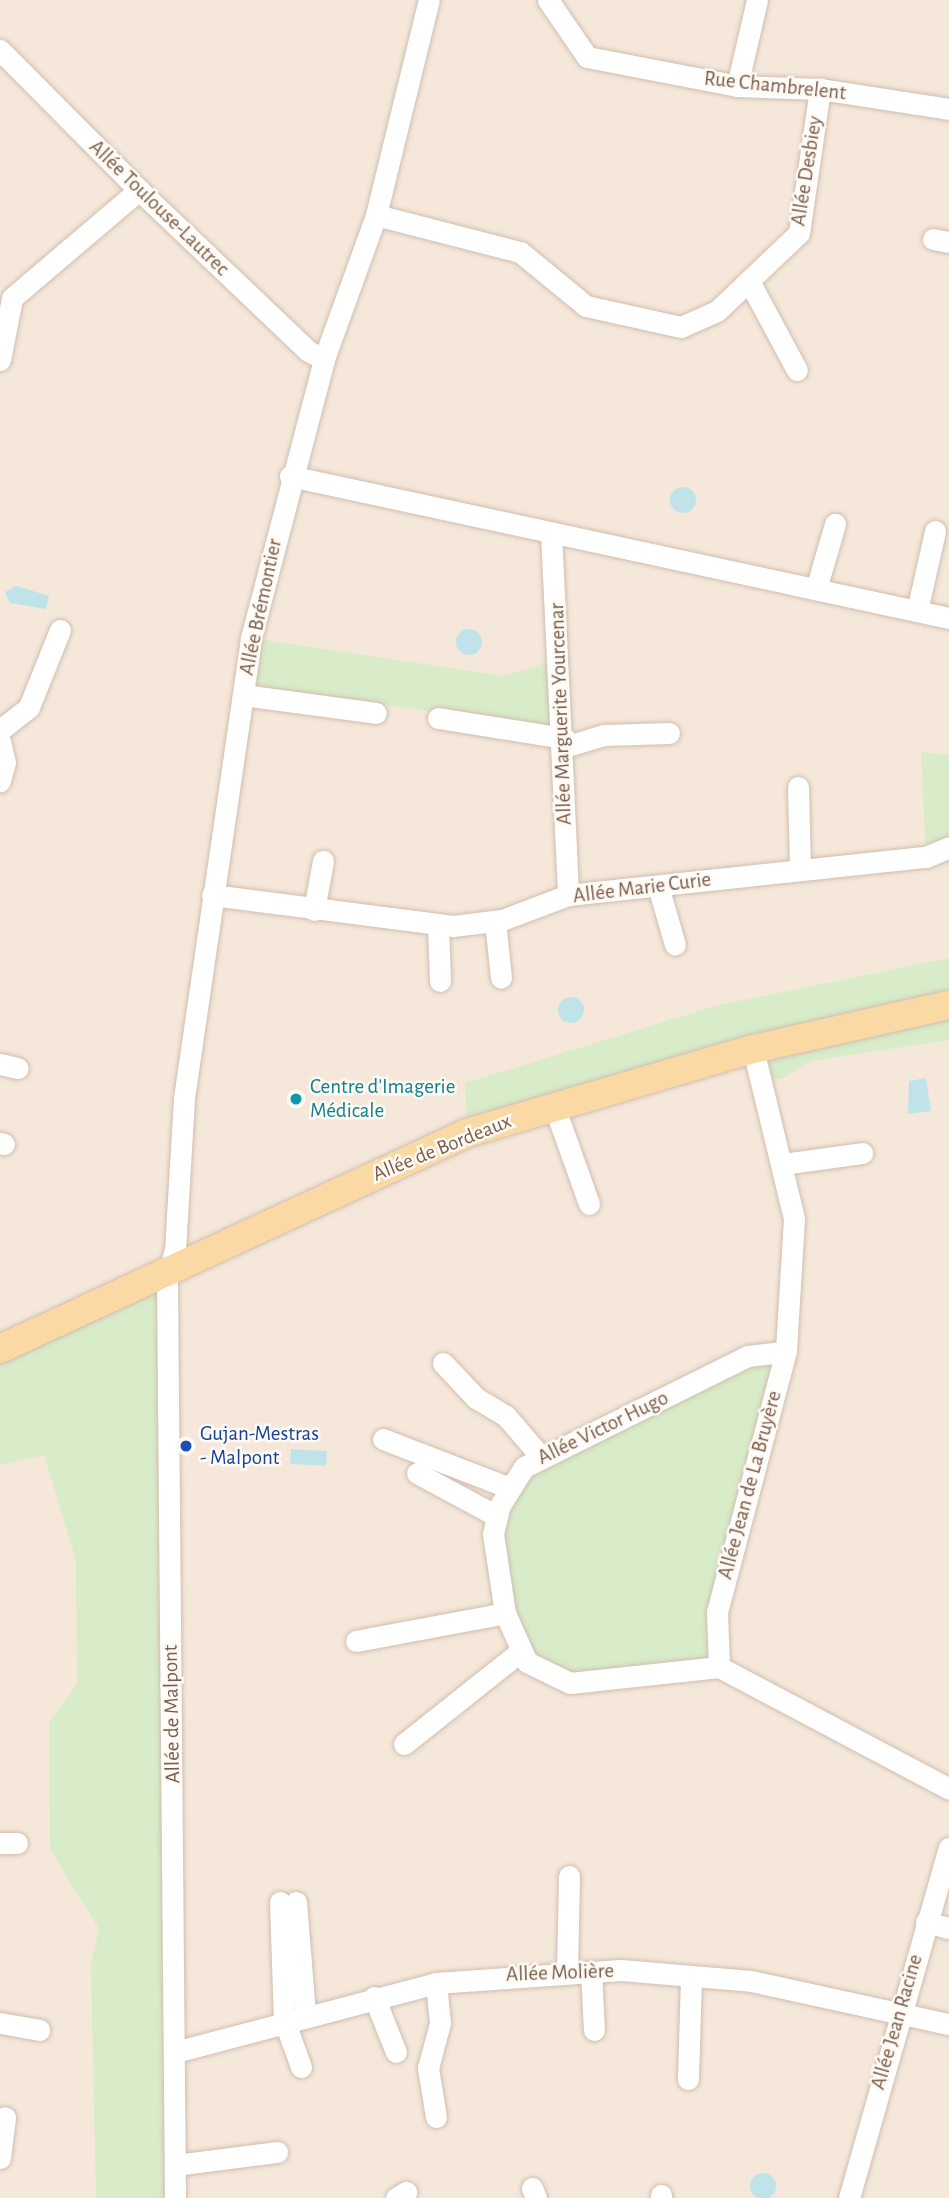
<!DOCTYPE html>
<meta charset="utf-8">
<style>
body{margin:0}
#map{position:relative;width:949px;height:2198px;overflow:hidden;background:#fdf6ec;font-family:"Alegreya Sans",sans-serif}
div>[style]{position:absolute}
.residential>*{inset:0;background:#f5e8da;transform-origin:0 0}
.green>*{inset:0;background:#d8ecc9}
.water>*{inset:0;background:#bfe3e8;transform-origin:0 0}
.round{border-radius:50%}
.roads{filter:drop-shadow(0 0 2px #d1beb0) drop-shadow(0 0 2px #d1beb0)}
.minor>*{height:21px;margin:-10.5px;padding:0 10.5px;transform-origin:10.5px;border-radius:10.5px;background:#fff}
.major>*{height:28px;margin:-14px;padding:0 14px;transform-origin:14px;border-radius:14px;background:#fbd9a5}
.dots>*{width:19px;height:19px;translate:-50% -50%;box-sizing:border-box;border:4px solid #fffaf3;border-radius:50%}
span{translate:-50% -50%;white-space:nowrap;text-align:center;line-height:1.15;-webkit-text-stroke:5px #fffaf3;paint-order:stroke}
.street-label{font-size:21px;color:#7a5c4d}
.culture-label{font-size:21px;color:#0d838f}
.left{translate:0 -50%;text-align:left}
.transit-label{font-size:21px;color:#164399}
</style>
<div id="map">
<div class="residential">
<div style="left:0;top:0;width:949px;height:2198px"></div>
</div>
<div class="green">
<div style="clip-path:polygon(251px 638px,504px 676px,561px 658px,563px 731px,245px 684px)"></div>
<div style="clip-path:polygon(921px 752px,949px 755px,949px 847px,926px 857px)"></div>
<div style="clip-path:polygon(949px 958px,949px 1040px,811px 1061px,781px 1079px,765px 1078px,753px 1050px,467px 1133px,465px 1083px,719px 1005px)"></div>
<div style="clip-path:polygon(170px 1267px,175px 2198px,96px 2198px,91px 1963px,99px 1929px,50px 1849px,49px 1722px,77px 1684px,76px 1560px,44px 1455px,0 1465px,0 1349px)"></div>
<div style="clip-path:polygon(786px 1351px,717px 1612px,719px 1667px,570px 1683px,521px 1651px,499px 1507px,524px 1467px)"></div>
</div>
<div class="water">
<div class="round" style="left:670px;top:487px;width:26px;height:26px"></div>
<div style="clip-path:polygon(17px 586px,49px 596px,46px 609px,10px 603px,5px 592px)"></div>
<div class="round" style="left:456px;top:629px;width:26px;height:26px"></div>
<div class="round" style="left:558px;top:997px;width:26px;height:26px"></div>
<div style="clip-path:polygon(926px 1078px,931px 1111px,908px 1114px,909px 1081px)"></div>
<div style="left:291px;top:1449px;width:36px;height:15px;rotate:3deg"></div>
<div class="round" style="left:750px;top:2173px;width:26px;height:26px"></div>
</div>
<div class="roads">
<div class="minor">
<div style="left:548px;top:0;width:69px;rotate:55.6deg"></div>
<div style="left:587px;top:57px;width:153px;rotate:10.9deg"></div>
<div style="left:737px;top:86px;width:83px;rotate:2.1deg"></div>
<div style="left:820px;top:89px;width:131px;rotate:8.8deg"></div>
<div style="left:0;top:50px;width:197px;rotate:45.2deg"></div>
<div style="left:139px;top:190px;width:233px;rotate:43.6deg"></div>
<div style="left:308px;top:351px;width:18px;rotate:27deg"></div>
<div style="left:737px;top:86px;width:88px;rotate:-76.9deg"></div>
<div style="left:376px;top:215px;width:149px;rotate:14.4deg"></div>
<div style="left:520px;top:252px;width:85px;rotate:39.3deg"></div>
<div style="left:586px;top:306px;width:97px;rotate:12.5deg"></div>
<div style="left:681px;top:327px;width:39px;rotate:-24deg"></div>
<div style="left:717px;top:311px;width:113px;rotate:-43.6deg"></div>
<div style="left:799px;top:233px;width:146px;rotate:-81.7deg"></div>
<div style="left:933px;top:239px;width:16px;rotate:11deg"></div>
<div style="left:749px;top:281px;width:101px;rotate:61.7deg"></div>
<div style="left:0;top:360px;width:63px;rotate:-79deg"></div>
<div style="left:12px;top:298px;width:167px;rotate:-40.4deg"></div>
<div style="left:290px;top:476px;width:674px;rotate:12.16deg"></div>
<div style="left:551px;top:532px;width:363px;rotate:87.3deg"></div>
<div style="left:816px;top:589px;width:68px;rotate:-73.7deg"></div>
<div style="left:917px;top:611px;width:82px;rotate:-77.3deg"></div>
<div style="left:243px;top:695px;width:134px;rotate:7.7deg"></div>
<div style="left:438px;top:718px;width:128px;rotate:9deg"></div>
<div style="left:0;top:730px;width:37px;rotate:-38deg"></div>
<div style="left:29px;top:707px;width:83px;rotate:-68.1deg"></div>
<div style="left:0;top:741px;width:22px;rotate:77deg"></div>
<div style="left:5px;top:762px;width:20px;rotate:105deg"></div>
<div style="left:564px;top:747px;width:42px;rotate:-16.7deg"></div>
<div style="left:604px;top:735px;width:65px;rotate:-1.8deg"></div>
<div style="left:798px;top:787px;width:83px;rotate:88.6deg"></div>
<div style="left:658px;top:886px;width:61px;rotate:73.9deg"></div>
<div style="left:212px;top:895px;width:243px;rotate:7.3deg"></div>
<div style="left:453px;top:926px;width:49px;rotate:-7deg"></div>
<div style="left:502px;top:920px;width:71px;rotate:-20.7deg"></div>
<div style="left:568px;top:895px;width:360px;rotate:-6.1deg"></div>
<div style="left:926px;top:857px;width:25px;rotate:-23deg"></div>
<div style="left:314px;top:910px;width:50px;rotate:-79.6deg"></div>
<div style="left:495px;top:921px;width:57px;rotate:84deg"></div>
<div style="left:438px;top:926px;width:55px;rotate:87.9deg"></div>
<div style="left:753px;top:1049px;width:175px;rotate:76.4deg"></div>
<div style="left:794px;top:1219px;width:132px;rotate:93.5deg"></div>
<div style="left:786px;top:1351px;width:270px;rotate:104.8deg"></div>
<div style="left:717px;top:1612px;width:55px;rotate:87.9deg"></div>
<div style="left:719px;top:1667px;width:260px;rotate:27.9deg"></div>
<div style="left:0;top:1064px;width:18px;rotate:13deg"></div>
<div style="left:554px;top:1106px;width:104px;rotate:70.3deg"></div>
<div style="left:0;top:1143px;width:4px;rotate:14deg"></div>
<div style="left:783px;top:1164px;width:80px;rotate:-7.9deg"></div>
<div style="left:443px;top:1363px;width:48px;rotate:46.7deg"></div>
<div style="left:476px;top:1398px;width:35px;rotate:31deg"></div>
<div style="left:506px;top:1416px;width:55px;rotate:49.4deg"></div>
<div style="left:383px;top:1439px;width:136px;rotate:21.1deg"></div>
<div style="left:417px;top:1473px;width:91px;rotate:28.3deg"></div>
<div style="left:356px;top:1641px;width:152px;rotate:-10.6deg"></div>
<div style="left:719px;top:1667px;width:150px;rotate:173.9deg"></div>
<div style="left:570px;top:1683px;width:48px;rotate:-154deg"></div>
<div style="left:527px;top:1662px;width:54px;rotate:-114.2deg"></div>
<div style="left:505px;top:1613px;width:80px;rotate:-98.6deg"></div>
<div style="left:493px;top:1534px;width:28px;rotate:-77deg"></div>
<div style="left:499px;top:1507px;width:47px;rotate:-58deg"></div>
<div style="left:524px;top:1467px;width:250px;rotate:-26.4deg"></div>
<div style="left:748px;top:1356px;width:38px;rotate:-7deg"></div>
<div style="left:404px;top:1744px;width:149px;rotate:-38.5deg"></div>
<div style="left:0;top:1843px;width:17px"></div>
<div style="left:280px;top:1902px;width:118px;rotate:88.1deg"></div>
<div style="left:284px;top:2020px;width:50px;rotate:70.1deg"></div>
<div style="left:296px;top:1902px;width:112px;rotate:85.4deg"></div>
<div style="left:926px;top:1922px;width:24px;rotate:15deg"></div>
<div style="left:591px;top:1971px;width:59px;rotate:87.1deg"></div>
<div style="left:567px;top:1972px;width:96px;rotate:-88.8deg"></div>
<div style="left:374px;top:1997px;width:59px;rotate:68.2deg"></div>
<div style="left:0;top:2023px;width:40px;rotate:10deg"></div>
<div style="left:175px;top:2052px;width:270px;rotate:-14.8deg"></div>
<div style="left:436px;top:1983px;width:185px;rotate:-4deg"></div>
<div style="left:621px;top:1970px;width:130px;rotate:4.8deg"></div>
<div style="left:751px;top:1981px;width:203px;rotate:12.3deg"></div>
<div style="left:688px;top:2079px;width:103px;rotate:-88.3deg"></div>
<div style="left:436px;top:2117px;width:50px;rotate:-99.3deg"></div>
<div style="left:428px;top:2068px;width:47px;rotate:-75.1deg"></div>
<div style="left:440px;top:2023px;width:40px;rotate:-95.7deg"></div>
<div style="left:0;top:2158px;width:41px;rotate:-83deg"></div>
<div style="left:175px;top:2165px;width:103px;rotate:-7.3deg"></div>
<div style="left:532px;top:2188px;width:11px;rotate:68deg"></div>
<div style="left:661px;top:2195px;width:3px;rotate:90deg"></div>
<div style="left:175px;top:2198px;width:917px;rotate:-90.5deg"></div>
<div style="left:167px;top:1281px;width:32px;rotate:-76deg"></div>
<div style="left:175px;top:1250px;width:152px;rotate:-86.6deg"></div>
<div style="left:184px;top:1098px;width:465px;rotate:-81.7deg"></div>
<div style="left:251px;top:638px;width:288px;rotate:-75.3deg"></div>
<div style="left:324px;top:359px;width:153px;rotate:-70.1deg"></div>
<div style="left:376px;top:215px;width:221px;rotate:-76.2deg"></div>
<div style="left:396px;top:2198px;width:12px;rotate:-31deg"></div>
<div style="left:849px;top:2198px;width:364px;rotate:-74.1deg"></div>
</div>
<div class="major">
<div style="left:0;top:1349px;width:515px;rotate:-24.82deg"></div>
<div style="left:467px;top:1133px;width:298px;rotate:-16.4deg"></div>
<div style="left:753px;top:1049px;width:201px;rotate:-12.7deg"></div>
</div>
</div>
<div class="dots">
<div style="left:296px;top:1099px;background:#0f9aa8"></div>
<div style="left:186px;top:1446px;background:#1a4fb4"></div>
</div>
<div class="street-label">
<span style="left:775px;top:86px;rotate:6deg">Rue Chambrelent</span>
<span style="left:807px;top:171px;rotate:-81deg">Allée Desbiey</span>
<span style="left:159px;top:208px;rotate:44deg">Allée Toulouse-Lautrec</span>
<span style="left:261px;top:607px;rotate:-78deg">Allée Brémontier</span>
<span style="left:561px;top:714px;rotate:-92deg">Allée Marguerite Yourcenar</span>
<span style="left:642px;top:888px;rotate:-7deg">Allée Marie Curie</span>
<span style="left:442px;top:1148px;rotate:-22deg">Allée de Bordeaux</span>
<span style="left:603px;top:1428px;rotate:-26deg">Allée Victor Hugo</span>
<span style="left:750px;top:1485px;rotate:-75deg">Allée Jean de La Bruyère</span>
<span style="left:172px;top:1714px;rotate:-91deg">Allée de Malpont</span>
<span style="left:560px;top:1973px;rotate:-2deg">Allée Molière</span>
<span style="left:897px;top:2022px;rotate:-74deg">Allée Jean Racine</span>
</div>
<div class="culture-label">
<span class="left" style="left:310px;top:1099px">Centre d'Imagerie<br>Médicale</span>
</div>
<div class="transit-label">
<span class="left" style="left:200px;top:1446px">Gujan-Mestras<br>- Malpont</span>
</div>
</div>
